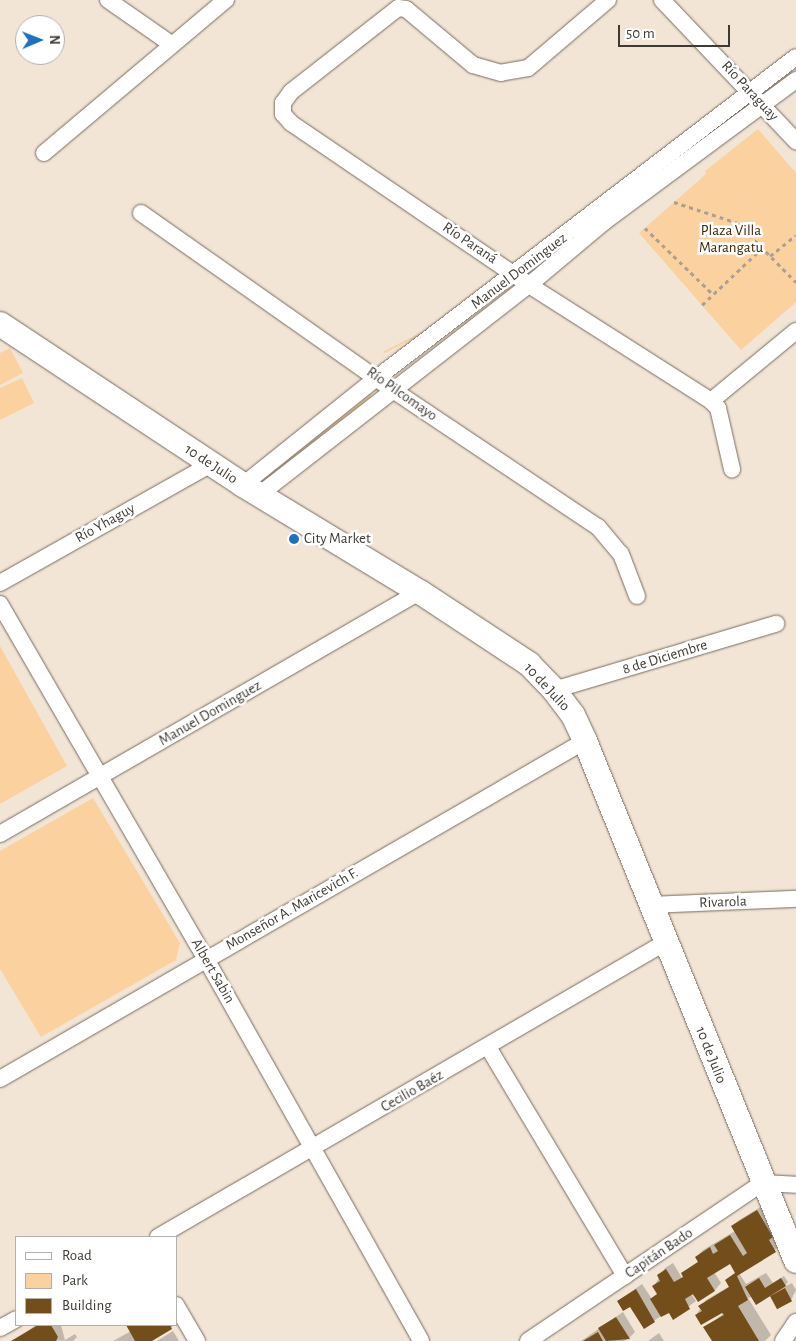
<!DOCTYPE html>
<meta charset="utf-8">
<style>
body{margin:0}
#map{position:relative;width:796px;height:1341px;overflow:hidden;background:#f2e5d6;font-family:"Alegreya Sans",sans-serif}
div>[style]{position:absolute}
.green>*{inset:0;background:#fbd19f;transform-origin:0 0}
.shadow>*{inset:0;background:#0003}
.building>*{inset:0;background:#744e1a;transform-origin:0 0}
.path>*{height:2.5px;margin-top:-1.25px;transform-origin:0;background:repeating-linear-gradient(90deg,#aaa095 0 4px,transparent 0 8px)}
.roads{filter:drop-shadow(0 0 1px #776b5e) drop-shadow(0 0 1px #776b5e)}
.minor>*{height:16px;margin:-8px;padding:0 8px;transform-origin:8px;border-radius:8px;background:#fff}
.secondary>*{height:24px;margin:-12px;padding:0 12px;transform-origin:12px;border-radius:12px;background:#fff}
.dots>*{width:14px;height:14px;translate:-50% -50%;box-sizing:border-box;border:2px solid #fff;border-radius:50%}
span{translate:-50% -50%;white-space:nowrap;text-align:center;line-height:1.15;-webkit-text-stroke:5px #fff;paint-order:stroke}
.street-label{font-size:15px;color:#3e3933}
.park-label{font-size:15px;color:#3c2608}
.poi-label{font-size:15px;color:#3e3933}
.left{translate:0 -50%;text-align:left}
.legend{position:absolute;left:15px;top:1236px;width:162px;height:90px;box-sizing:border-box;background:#fff;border:1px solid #b2b0ad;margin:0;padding:6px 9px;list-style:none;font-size:15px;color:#3e3933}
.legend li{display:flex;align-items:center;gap:10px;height:25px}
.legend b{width:25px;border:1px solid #b2b0ad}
.north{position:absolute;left:15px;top:15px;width:50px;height:50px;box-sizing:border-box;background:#fff;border:1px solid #b2b0ad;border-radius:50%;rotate:89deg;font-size:14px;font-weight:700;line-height:20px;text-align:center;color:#3e3933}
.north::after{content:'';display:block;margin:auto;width:18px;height:22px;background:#1b72c0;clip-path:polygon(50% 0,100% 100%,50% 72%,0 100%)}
.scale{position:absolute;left:618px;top:25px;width:112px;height:22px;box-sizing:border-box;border:2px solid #3e3933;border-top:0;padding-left:6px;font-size:15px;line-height:18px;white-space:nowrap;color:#3e3933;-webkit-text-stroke:4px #fff;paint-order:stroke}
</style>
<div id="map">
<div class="green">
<div style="clip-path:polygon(758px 129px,796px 173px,796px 302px,741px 350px,639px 233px,706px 174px,705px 171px)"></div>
<div style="left:510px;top:287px;width:2px;height:142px;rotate:63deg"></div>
<div style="clip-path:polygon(10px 348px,23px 373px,0 385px,0 353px)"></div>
<div style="clip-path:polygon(22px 378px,34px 403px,0 420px,0 388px)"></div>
<div style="clip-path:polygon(370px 394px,372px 397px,265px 478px,265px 476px)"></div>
<div style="clip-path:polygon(0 646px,67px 766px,0 804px)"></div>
<div style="clip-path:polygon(93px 798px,180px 943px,176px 960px,41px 1037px,0 969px,0 851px)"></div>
</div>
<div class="shadow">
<div style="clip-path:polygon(764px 1205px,782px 1245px,739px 1273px,746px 1284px,766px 1273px,773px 1283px,784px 1276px,788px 1282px,784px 1287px,792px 1283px,796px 1290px,791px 1300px,771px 1298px,779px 1290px,748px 1298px,771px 1335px,765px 1341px,713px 1341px,705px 1328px,724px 1313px,722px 1311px,696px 1315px,706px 1300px,730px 1286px,726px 1280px,736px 1273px,730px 1262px,714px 1272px,721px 1283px,715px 1290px,698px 1300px,691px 1294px,696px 1301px,673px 1318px,669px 1311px,644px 1327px,631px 1305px,618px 1301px,642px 1284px,652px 1299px,658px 1294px,654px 1286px,665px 1268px,673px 1263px,682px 1278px,684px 1277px,682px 1273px,699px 1261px,696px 1257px,703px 1250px,735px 1231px,732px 1226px,739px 1220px)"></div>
<div style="clip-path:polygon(623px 1312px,635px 1332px,629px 1338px,624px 1341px,581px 1341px)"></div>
<div style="clip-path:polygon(36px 1325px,61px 1325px,65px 1340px,75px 1334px,77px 1337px,73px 1341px,15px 1340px)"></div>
<div style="clip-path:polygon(127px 1325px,175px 1325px,149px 1341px,113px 1341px,131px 1331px)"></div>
<div style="clip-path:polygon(173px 1331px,179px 1341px,157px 1341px)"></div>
<div style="clip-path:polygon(659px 1333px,664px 1341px,648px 1341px)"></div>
</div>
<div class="building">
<div style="clip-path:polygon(757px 1210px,773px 1237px,769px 1240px,776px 1252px,737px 1276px,748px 1300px,738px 1306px,759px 1341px,712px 1341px,703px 1327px,724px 1315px,722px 1313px,701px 1325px,695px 1315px,702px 1311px,698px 1306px,729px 1287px,725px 1280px,735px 1273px,730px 1264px,707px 1278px,715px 1291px,698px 1302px,693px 1294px,685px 1299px,690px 1309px,673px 1320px,669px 1313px,661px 1317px,650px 1299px,657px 1294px,652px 1286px,660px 1281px,657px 1275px,666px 1269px,674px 1282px,683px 1277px,681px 1273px,698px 1262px,695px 1257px,710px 1247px,713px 1254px,718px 1251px,714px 1245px,730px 1235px,743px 1256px,747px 1253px,731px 1226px)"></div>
<div style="clip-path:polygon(759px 1278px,765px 1288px,781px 1278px,786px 1286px,756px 1305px,745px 1287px)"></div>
<div style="left:785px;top:1288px;width:15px;height:17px;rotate:62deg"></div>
<div style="clip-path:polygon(636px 1289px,655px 1322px,644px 1329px,630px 1307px,623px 1311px,617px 1301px)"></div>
<div style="clip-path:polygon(616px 1317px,630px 1339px,606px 1341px,598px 1328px)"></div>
<div style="clip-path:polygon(38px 1325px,51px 1325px,58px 1337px,56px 1341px,11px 1341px)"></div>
<div style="clip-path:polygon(126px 1325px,170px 1325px,172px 1329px,152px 1341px,135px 1341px)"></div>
<div style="clip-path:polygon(598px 1332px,603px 1341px,583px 1341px)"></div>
</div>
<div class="path">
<div style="left:674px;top:202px;width:67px;rotate:18.2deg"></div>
<div style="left:738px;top:223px;width:83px;rotate:45.5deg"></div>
<div style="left:645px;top:228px;width:96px;rotate:44.2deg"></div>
<div style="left:770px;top:256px;width:33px;rotate:-39deg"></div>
<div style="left:702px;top:305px;width:83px;rotate:-43.5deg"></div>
</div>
<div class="roads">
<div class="minor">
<div style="left:108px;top:0;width:77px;rotate:34.9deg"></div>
<div style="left:608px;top:0;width:105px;rotate:139.6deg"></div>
<div style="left:528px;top:68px;width:27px;rotate:170deg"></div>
<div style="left:501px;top:73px;width:29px;rotate:-164deg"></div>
<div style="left:473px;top:65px;width:87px;rotate:-140.1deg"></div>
<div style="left:406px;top:9px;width:8px;rotate:-173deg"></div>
<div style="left:398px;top:8px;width:136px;rotate:141.9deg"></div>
<div style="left:291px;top:92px;width:14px;rotate:126deg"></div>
<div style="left:283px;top:103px;width:11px;rotate:90deg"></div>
<div style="left:283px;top:114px;width:12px;rotate:48deg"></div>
<div style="left:291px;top:123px;width:288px;rotate:34.2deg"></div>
<div style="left:529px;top:285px;width:216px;rotate:32.5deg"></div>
<div style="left:711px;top:401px;width:10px;rotate:45deg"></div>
<div style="left:718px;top:408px;width:63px;rotate:77.1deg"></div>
<div style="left:662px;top:0;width:195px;rotate:46.5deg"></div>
<div style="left:44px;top:153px;width:238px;rotate:-40.1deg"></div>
<div style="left:141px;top:213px;width:308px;rotate:35.1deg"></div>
<div style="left:393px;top:390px;width:247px;rotate:33.8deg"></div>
<div style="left:598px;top:527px;width:35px;rotate:50deg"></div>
<div style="left:621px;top:554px;width:45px;rotate:69.1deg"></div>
<div style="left:711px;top:401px;width:110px;rotate:-39.5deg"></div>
<div style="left:243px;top:485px;width:173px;rotate:-38.7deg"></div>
<div style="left:378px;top:377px;width:526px;rotate:-37.44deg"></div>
<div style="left:259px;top:495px;width:342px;rotate:-37.9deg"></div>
<div style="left:529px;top:285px;width:98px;rotate:-40deg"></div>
<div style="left:604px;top:222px;width:239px;rotate:-36.5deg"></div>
<div style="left:0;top:583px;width:242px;rotate:-29.4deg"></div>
<div style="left:0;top:604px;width:410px;rotate:59.9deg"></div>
<div style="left:206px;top:959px;width:438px;rotate:60.6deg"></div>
<div style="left:554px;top:690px;width:232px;rotate:-16.6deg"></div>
<div style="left:0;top:834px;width:485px;rotate:-30deg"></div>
<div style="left:651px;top:905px;width:145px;rotate:-2.4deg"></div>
<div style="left:488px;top:1047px;width:267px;rotate:59.1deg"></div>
<div style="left:0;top:1079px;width:676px;rotate:-30.02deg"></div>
<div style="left:158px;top:1237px;width:587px;rotate:-30.14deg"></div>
<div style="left:176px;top:1305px;width:42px;rotate:59.7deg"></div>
<div style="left:0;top:1328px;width:18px;rotate:-29deg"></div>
<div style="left:528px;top:1341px;width:282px;rotate:-34deg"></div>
<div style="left:762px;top:1183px;width:34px;rotate:3deg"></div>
<div style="left:783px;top:1341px;width:23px;rotate:-56deg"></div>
</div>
<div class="secondary">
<div style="left:0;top:324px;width:291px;rotate:33.5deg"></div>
<div style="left:243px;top:485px;width:207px;rotate:31.2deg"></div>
<div style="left:420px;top:592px;width:131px;rotate:33.4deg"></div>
<div style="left:529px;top:664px;width:36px;rotate:46deg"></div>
<div style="left:554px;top:690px;width:31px;rotate:53deg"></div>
<div style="left:573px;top:715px;width:29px;rotate:65deg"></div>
<div style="left:585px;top:741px;width:561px;rotate:67.91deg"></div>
</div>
</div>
<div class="dots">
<div style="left:294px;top:539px;background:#1b72c0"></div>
</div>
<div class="street-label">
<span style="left:750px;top:91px;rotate:47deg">Río Paraguay</span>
<span style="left:470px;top:243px;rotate:34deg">Río Paraná</span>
<span style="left:519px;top:271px;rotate:-37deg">Manuel Dominguez</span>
<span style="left:402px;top:394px;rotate:35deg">Río Pilcomayo</span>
<span style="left:211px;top:464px;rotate:33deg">10 de Julio</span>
<span style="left:105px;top:523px;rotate:-29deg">Río Yhaguy</span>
<span style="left:665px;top:657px;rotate:-17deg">8 de Diciembre</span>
<span style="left:547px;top:687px;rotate:47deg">10 de Julio</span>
<span style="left:210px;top:713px;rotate:-30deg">Manuel Dominguez</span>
<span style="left:723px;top:902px;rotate:-2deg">Rivarola</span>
<span style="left:292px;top:909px;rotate:-30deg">Monseñor A. Maricevich F.</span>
<span style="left:213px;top:971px;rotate:60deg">Albert Sabin</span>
<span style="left:711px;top:1055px;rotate:68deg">10 de Julio</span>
<span style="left:412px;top:1091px;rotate:-30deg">Cecilio Baéz</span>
<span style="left:659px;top:1253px;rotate:-34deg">Capitán Bado</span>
</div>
<div class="park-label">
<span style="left:731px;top:239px">Plaza Villa<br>Marangatu</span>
</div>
<div class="poi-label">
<span class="left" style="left:304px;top:539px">City Market</span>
</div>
<ul class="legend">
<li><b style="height:6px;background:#fff"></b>Road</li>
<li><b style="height:14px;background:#fbd19f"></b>Park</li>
<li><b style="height:14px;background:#744e1a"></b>Building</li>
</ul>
<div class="north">N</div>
<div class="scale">50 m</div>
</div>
